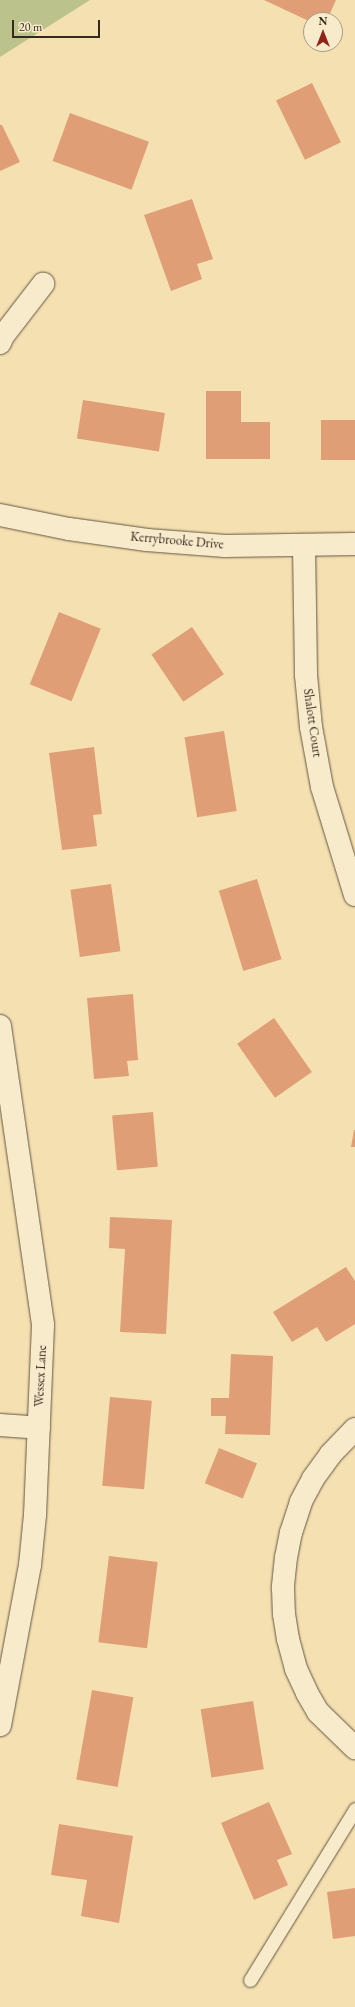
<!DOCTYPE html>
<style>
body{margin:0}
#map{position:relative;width:355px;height:2007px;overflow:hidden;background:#f5e0b1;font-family:"EB Garamond",serif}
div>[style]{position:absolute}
.green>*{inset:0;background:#bbc28c}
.building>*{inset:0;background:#df9e75;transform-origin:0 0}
.roads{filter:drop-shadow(0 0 1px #655743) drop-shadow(0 0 1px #655743)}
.lane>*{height:13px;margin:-6.5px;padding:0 6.5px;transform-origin:6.5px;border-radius:6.5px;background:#f8ebcc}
.street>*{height:22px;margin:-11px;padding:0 11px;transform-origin:11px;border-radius:11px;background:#f8ebcc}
span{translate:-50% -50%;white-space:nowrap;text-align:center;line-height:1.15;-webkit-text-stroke:3.5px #f8ebcc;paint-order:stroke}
.street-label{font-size:13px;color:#35291e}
.north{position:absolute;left:303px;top:12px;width:40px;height:40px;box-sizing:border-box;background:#f8ebcc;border:1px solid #aa9d86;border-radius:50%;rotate:0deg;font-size:11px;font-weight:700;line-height:16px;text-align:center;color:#35291e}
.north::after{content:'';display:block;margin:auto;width:14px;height:18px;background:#8f2418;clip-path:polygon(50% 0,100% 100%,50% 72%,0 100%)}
.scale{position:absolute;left:12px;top:20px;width:88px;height:18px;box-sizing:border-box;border:2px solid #35291e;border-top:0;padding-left:5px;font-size:12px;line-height:14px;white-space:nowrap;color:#35291e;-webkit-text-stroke:3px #f8ebcc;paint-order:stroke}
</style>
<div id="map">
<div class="green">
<div style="clip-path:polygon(0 0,90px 0,0 57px)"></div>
</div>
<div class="building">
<div style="clip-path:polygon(264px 0,336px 0,327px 20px,311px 20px,311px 22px)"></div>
<div style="left:312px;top:83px;width:66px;height:40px;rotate:64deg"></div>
<div style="left:70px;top:113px;width:84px;height:51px;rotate:20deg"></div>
<div style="clip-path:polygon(0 125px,2px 125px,20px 162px,0 171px)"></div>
<div style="clip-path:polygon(192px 199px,213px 259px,197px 264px,202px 279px,171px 291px,144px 215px)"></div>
<div style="clip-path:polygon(206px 391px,241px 391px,241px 422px,270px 422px,270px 459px,206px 459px)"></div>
<div style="left:83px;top:400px;width:83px;height:39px;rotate:9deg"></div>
<div style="left:321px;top:420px;width:34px;height:40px"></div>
<div style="left:59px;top:612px;width:45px;height:78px;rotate:22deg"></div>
<div style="left:192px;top:627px;width:57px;height:49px;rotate:56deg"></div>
<div style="left:224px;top:731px;width:81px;height:40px;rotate:81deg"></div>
<div style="clip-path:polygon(94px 747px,102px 814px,93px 815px,97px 846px,62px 850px,49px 753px)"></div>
<div style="left:257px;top:879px;width:84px;height:40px;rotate:73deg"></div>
<div style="left:111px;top:884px;width:68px;height:41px;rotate:82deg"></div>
<div style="clip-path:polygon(133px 994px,138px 1060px,127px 1061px,129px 1076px,94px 1079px,87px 998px)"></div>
<div style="left:274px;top:1018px;width:66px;height:45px;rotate:55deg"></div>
<div style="left:153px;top:1112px;width:55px;height:41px;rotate:85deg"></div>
<div style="clip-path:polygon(354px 1130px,355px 1130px,355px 1147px,351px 1147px)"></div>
<div style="clip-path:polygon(110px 1217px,172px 1220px,166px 1334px,120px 1332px,125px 1249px,109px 1248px)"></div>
<div style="clip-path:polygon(346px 1267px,355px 1281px,355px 1324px,326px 1342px,317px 1327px,292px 1342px,273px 1312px)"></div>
<div style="clip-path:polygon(231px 1354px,273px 1356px,270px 1435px,225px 1434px,226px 1416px,211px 1416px,211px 1398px,229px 1398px)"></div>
<div style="left:110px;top:1397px;width:42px;height:89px;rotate:5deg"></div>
<div style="left:219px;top:1448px;width:41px;height:38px;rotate:22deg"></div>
<div style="left:109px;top:1556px;width:49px;height:87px;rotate:7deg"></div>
<div style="left:92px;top:1690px;width:42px;height:91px;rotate:10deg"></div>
<div style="left:253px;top:1701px;width:69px;height:53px;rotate:81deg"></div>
<div style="clip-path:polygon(269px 1802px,292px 1854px,277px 1860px,288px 1885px,254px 1900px,221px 1823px)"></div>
<div style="clip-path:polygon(59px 1824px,133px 1836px,119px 1923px,81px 1916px,87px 1880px,51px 1875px)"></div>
<div style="clip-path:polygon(355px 1888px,355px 1936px,333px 1939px,327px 1892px)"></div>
</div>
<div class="roads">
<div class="lane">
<div style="left:250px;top:1980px;width:201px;rotate:-58.4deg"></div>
</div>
<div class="street">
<div style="left:0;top:343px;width:8px;rotate:-67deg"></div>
<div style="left:3px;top:336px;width:66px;rotate:-52.4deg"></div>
<div style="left:0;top:515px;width:70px;rotate:11.5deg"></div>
<div style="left:69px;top:529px;width:79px;rotate:8deg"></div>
<div style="left:147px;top:540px;width:78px;rotate:4.4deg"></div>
<div style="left:225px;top:546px;width:130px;rotate:-0.9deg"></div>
<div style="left:304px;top:546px;width:129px;rotate:89.1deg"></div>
<div style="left:306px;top:675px;width:52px;rotate:84.5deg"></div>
<div style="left:311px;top:727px;width:61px;rotate:79.6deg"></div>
<div style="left:322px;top:787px;width:113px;rotate:73deg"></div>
<div style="left:0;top:1026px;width:302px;rotate:81.8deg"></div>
<div style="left:43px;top:1325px;width:190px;rotate:92.4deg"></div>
<div style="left:35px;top:1515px;width:50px;rotate:95.7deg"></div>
<div style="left:30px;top:1565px;width:163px;rotate:100.6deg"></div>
<div style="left:0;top:1425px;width:39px;rotate:4deg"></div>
<div style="left:355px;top:1429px;width:35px;rotate:134deg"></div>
<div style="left:331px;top:1454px;width:31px;rotate:126deg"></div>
<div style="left:313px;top:1479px;width:26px;rotate:118deg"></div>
<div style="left:301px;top:1502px;width:32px;rotate:108deg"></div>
<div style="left:291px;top:1532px;width:25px;rotate:101deg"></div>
<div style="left:286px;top:1557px;width:31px;rotate:96deg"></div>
<div style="left:283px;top:1588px;width:26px;rotate:88deg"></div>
<div style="left:284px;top:1614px;width:25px;rotate:81deg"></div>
<div style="left:288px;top:1639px;width:31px;rotate:75deg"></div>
<div style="left:296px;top:1669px;width:26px;rotate:65deg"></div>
<div style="left:307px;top:1693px;width:22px;rotate:60deg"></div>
<div style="left:318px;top:1712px;width:52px;rotate:44.2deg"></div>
</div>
</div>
<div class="street-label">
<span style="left:177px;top:541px;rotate:5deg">Kerrybrooke Drive</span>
<span style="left:312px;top:723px;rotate:82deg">Shalott Court</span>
<span style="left:41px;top:1376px;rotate:-87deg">Wessex Lane</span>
</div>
<div class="north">N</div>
<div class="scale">20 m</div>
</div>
